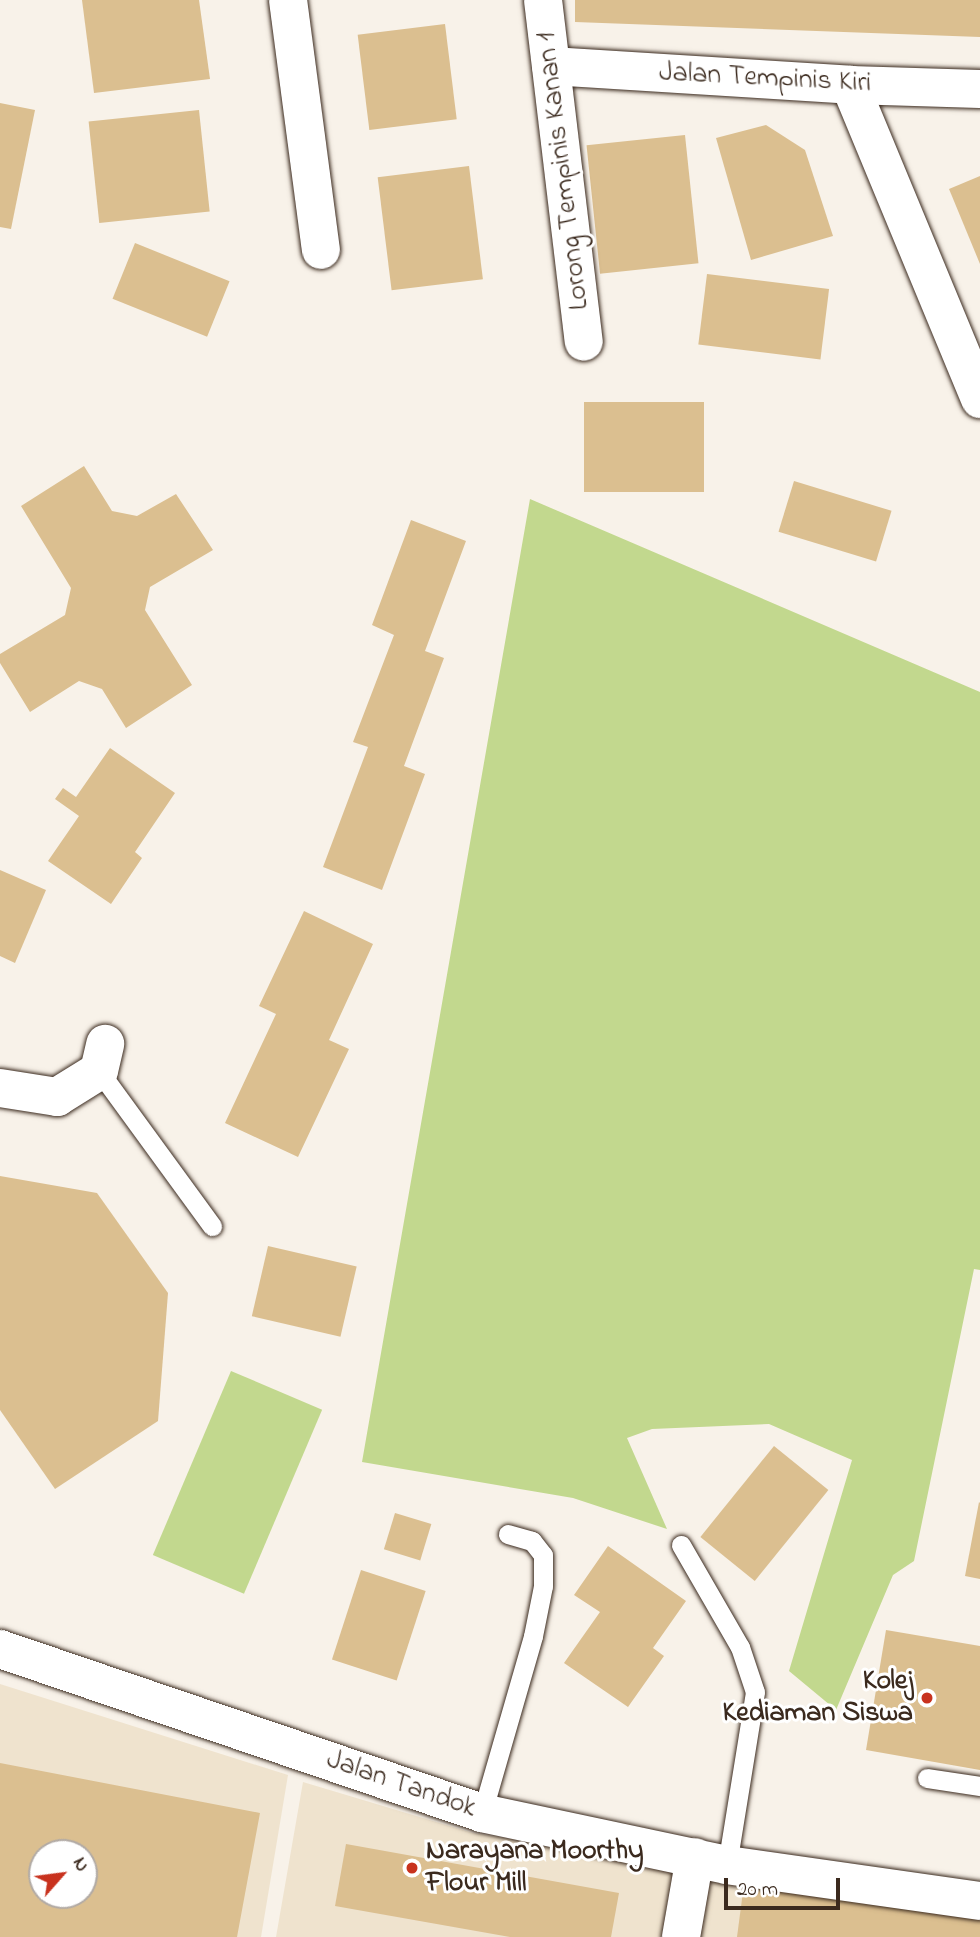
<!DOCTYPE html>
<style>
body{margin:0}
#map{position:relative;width:980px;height:1937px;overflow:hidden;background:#f8f2e9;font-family:"Indie Flower",sans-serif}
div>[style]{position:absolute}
.built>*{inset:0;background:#efe3ce}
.green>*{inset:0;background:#c2d88e;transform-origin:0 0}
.building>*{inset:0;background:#dbbf90;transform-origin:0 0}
.roads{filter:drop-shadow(0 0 2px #3b2a1e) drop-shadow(0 0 2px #3b2a1e)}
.service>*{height:19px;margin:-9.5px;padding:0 9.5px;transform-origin:9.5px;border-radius:9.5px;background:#fff}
.minor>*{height:38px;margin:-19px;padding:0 19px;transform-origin:19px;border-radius:19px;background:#fff}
.dots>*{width:19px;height:19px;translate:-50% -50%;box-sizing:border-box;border:4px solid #fff;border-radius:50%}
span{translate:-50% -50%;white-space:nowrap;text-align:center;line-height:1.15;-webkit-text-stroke:6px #fff;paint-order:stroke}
.street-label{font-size:28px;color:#3b2a1e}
.poi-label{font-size:28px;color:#3b2a1e;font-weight:700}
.right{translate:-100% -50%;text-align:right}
.left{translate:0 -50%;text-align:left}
.north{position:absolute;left:28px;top:1839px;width:70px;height:70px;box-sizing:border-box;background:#fff;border:2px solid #b1aaa5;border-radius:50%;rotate:62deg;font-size:19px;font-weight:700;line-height:28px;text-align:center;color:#3b2a1e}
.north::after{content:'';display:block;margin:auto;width:24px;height:32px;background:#c8321e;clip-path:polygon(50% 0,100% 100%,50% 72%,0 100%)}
.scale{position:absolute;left:724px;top:1878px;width:116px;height:32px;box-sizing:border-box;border:4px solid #3b2a1e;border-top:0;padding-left:9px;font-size:21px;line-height:24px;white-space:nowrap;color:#3b2a1e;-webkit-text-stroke:5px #fff;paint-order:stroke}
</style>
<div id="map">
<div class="built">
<div style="clip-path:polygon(evenodd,0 1684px,288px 1775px,261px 1937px,0 1937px,0 1684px,42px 1853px,84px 1853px,84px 1895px,42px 1895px,42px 1853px)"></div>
<div style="clip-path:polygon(303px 1782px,473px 1833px,980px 1914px,980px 1937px,276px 1937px)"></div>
</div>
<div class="green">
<div style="clip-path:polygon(530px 499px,980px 692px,980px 1270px,974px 1269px,914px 1561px,893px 1575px,836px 1710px,789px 1671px,852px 1460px,769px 1424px,652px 1429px,627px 1438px,667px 1529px,573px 1498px,362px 1462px)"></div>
<div style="left:231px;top:1371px;width:99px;height:200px;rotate:23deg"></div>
</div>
<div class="building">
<div style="clip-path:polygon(82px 0,199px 0,210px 79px,94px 93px)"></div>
<div style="clip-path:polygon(575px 0,980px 0,980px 37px,575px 22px)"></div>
<div style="left:445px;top:24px;width:96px;height:88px;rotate:83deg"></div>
<div style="clip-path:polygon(0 103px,35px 110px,11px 229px,0 227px)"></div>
<div style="left:199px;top:110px;width:102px;height:111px;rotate:84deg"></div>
<div style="clip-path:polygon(766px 125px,805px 150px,833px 236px,751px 260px,716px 138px)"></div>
<div style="left:685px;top:135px;width:129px;height:99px;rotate:84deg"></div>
<div style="left:469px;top:166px;width:114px;height:92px;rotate:83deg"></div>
<div style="clip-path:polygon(980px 176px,980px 264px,949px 189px)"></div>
<div style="left:135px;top:243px;width:102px;height:60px;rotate:22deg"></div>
<div style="left:707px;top:274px;width:123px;height:71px;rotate:7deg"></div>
<div style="left:584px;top:402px;width:120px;height:90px"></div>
<div style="clip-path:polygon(84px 466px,112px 511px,137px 516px,176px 494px,213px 550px,150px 587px,145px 610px,192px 685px,126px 728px,102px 689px,79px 681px,30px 712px,0 663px,0 654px,65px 615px,71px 588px,21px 506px)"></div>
<div style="left:794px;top:481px;width:102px;height:53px;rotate:17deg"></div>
<div style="clip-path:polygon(411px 520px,466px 541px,425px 651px,444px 658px,404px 766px,425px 774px,382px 890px,323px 867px,368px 747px,353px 742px,394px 635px,372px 625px)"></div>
<div style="clip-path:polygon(110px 748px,175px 793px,135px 852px,142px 858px,111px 904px,48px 861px,79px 816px,55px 799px,63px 788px,76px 797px)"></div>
<div style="clip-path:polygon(0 870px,46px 890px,15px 963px,0 956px)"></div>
<div style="clip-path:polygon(304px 911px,373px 944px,329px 1040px,349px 1049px,298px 1157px,225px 1123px,276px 1014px,259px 1006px)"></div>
<div style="clip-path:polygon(0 1176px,97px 1193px,168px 1293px,158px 1421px,55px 1489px,0 1410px)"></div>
<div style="left:268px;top:1246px;width:91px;height:72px;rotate:13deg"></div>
<div style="left:774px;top:1446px;width:70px;height:117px;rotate:39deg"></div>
<div style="clip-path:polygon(979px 1502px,980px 1503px,980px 1579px,965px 1576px)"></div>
<div style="left:395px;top:1513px;width:38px;height:38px;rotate:17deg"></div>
<div style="clip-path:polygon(608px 1546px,686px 1601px,653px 1648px,664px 1656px,628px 1707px,564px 1663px,600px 1612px,574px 1595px)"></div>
<div style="left:361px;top:1570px;width:68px;height:94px;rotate:18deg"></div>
<div style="clip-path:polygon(886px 1630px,980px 1646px,980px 1770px,866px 1750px)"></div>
<div style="clip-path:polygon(evenodd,0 1763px,260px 1813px,237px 1937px,0 1937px,0 1763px,42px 1853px,84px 1853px,84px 1895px,42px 1895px,42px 1853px)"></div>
<div style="clip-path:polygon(346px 1844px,619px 1893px,611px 1937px,510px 1937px,335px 1906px)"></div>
<div style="clip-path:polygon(744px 1884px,980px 1918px,980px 1937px,737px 1937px)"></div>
</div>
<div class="roads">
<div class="service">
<div style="left:99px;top:1071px;width:192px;rotate:53.9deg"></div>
<div style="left:681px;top:1545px;width:118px;rotate:60deg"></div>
<div style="left:740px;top:1647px;width:47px;rotate:71.6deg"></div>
<div style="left:755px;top:1692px;width:175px;rotate:99.2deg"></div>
<div style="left:927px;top:1778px;width:54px;rotate:8.6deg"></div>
<div style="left:482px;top:1813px;width:184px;rotate:-73.9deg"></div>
<div style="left:533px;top:1636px;width:51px;rotate:-78.7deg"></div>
<div style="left:543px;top:1586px;width:31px;rotate:-90deg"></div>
<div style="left:543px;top:1555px;width:18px;rotate:-128deg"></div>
<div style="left:532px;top:1541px;width:25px;rotate:-164deg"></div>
</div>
<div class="minor">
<div style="left:288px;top:0;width:252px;rotate:82.5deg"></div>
<div style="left:543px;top:0;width:344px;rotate:83.2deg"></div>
<div style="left:551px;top:66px;width:300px;rotate:3.6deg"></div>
<div style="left:850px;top:85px;width:130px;rotate:1.8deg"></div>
<div style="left:850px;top:85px;width:340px;rotate:67.5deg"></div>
<div style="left:0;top:1088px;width:58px;rotate:9deg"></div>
<div style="left:57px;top:1097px;width:49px;rotate:-31.8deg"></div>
<div style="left:99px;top:1071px;width:28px;rotate:-77deg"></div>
<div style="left:0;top:1649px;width:509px;rotate:18.79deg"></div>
<div style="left:482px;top:1813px;width:250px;rotate:12deg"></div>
<div style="left:727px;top:1865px;width:256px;rotate:8.1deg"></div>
<div style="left:681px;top:1937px;width:81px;rotate:-80.1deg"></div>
</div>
</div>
<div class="dots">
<div style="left:927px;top:1698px;background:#c8321e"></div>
<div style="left:412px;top:1868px;background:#c8321e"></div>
</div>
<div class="street-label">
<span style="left:765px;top:79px;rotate:3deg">Jalan Tempinis Kiri</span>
<span style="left:564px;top:171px;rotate:-97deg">Lorong Tempinis Kanan 1</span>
<span style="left:401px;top:1785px;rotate:19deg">Jalan Tandok</span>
</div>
<div class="poi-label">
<span class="right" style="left:913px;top:1698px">Kolej<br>Kediaman Siswa</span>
<span class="left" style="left:426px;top:1868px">Narayana Moorthy<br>Flour Mill</span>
</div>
<div class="north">N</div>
<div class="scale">20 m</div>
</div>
